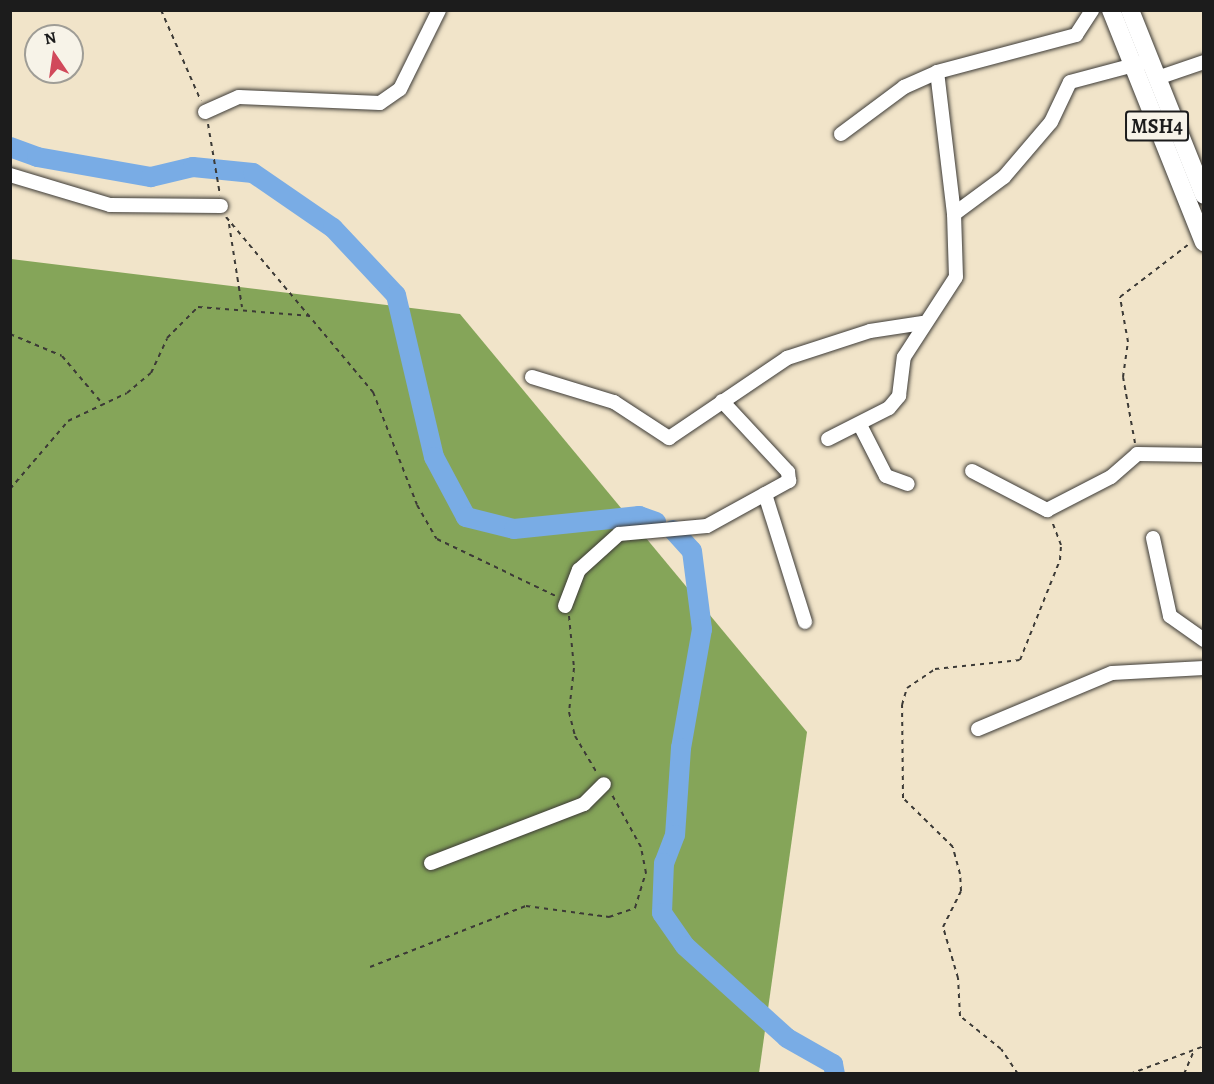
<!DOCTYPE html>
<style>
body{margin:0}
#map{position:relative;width:1214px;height:1084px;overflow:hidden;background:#f1e4c9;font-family:Alegreya,serif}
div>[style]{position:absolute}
.forest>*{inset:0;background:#85a559}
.river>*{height:20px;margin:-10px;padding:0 10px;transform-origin:10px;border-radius:10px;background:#79ace5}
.path>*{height:2px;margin-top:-1px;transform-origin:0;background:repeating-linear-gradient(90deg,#3c3a36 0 4.5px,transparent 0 9px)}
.roads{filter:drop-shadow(0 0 2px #3c3a36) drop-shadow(0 0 2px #3c3a36)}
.minor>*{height:14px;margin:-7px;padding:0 7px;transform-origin:7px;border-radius:7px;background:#fff}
.major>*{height:18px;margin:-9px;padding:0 9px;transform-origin:9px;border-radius:9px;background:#fff}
span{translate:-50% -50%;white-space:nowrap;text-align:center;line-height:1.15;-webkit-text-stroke:4.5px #f7f3e8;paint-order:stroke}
.shield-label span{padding:2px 4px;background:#f7f3e8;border:2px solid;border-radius:4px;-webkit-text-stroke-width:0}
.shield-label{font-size:20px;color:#1c1c1c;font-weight:700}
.frame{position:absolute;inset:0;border:12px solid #1c1c1c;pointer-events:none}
.north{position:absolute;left:24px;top:24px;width:60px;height:60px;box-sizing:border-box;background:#f7f3e8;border:2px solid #9f9d96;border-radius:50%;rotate:347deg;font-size:16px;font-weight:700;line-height:24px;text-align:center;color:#1c1c1c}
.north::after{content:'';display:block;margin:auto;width:21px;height:27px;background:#d1495b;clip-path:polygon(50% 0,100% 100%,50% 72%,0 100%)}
</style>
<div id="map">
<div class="forest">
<div style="clip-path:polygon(11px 259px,460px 314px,807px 732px,759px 1073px,11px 1074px)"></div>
</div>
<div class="river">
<div style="left:10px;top:147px;width:29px;rotate:20deg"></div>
<div style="left:37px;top:157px;width:116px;rotate:10deg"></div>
<div style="left:151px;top:177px;width:43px;rotate:-13.4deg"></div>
<div style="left:193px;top:167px;width:60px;rotate:5.7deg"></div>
<div style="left:253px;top:173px;width:97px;rotate:34.5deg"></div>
<div style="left:333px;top:228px;width:92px;rotate:46.8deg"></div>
<div style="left:396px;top:295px;width:166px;rotate:76.8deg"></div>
<div style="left:434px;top:457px;width:68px;rotate:61.9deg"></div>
<div style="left:466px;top:517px;width:49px;rotate:14deg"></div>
<div style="left:514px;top:529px;width:126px;rotate:-5.9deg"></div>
<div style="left:639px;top:516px;width:18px;rotate:19deg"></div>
<div style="left:673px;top:530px;width:28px;rotate:48deg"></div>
<div style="left:692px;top:551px;width:79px;rotate:82.7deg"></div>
<div style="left:702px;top:629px;width:121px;rotate:100deg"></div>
<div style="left:681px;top:748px;width:87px;rotate:93.9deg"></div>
<div style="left:675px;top:835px;width:30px;rotate:111deg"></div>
<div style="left:664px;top:863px;width:50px;rotate:92.3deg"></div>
<div style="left:662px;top:913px;width:40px;rotate:55.1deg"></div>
<div style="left:685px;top:946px;width:137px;rotate:42deg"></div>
<div style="left:787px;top:1038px;width:53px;rotate:29.5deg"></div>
<div style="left:833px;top:1064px;width:10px;rotate:79deg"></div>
</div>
<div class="path">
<div style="left:161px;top:10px;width:99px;rotate:66.3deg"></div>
<div style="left:208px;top:124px;width:72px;rotate:80.4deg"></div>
<div style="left:226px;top:217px;width:229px;rotate:50deg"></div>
<div style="left:373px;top:392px;width:121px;rotate:68.7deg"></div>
<div style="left:417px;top:505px;width:39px;rotate:60deg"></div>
<div style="left:437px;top:539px;width:132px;rotate:25.6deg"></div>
<div style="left:229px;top:224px;width:84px;rotate:81.1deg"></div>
<div style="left:10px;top:334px;width:56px;rotate:22.9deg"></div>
<div style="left:62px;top:356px;width:60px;rotate:49.7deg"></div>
<div style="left:1135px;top:443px;width:67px;rotate:-100.3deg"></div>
<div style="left:1123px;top:377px;width:35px;rotate:-82deg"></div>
<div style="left:1128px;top:342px;width:46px;rotate:-100.1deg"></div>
<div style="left:1120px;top:297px;width:87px;rotate:-37.5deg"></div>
<div style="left:10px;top:489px;width:89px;rotate:-49.5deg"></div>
<div style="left:68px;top:421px;width:65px;rotate:-25.4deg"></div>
<div style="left:127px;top:393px;width:31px;rotate:-40deg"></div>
<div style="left:151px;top:373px;width:38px;rotate:-65deg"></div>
<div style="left:167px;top:338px;width:44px;rotate:-45deg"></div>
<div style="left:198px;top:307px;width:114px;rotate:4.5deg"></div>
<div style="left:569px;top:616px;width:52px;rotate:84.5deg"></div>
<div style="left:574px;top:668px;width:44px;rotate:96.5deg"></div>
<div style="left:569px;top:712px;width:25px;rotate:76deg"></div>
<div style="left:575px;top:736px;width:43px;rotate:59.3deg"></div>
<div style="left:370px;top:967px;width:168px;rotate:-21.4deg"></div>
<div style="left:526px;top:906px;width:84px;rotate:7.5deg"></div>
<div style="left:609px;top:917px;width:28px;rotate:-19deg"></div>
<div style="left:635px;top:908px;width:37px;rotate:-73deg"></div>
<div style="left:646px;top:873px;width:26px;rotate:-101deg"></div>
<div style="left:641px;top:847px;width:62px;rotate:-119.1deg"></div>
<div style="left:1018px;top:1074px;width:30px;rotate:-124deg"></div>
<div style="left:1001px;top:1049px;width:53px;rotate:-141.2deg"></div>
<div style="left:960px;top:1016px;width:38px;rotate:-93deg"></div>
<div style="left:958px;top:978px;width:53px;rotate:-106.4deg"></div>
<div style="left:943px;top:927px;width:40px;rotate:-63.4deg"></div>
<div style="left:961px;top:891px;width:17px;rotate:-93deg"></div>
<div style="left:960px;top:874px;width:28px;rotate:-105deg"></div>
<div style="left:953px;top:847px;width:70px;rotate:-135.6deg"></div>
<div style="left:903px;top:798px;width:93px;rotate:-90.6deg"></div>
<div style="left:902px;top:705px;width:18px;rotate:-74deg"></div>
<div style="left:907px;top:688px;width:34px;rotate:-34deg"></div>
<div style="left:935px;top:669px;width:85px;rotate:-6deg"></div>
<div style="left:1020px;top:660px;width:108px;rotate:-68.2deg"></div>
<div style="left:1060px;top:560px;width:15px;rotate:-86deg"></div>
<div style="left:1061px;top:545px;width:26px;rotate:-111deg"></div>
<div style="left:1130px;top:1074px;width:79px;rotate:-20.7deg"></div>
<div style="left:1184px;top:1074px;width:26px;rotate:-67deg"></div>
</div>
<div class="roads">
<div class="minor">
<div style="left:1157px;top:78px;width:50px;rotate:-18.8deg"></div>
<div style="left:205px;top:112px;width:37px;rotate:-24deg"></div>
<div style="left:239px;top:97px;width:141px;rotate:2.4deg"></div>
<div style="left:380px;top:103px;width:24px;rotate:-35deg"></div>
<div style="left:400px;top:89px;width:88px;rotate:-63.7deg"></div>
<div style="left:841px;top:134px;width:79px;rotate:-36.7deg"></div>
<div style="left:904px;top:87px;width:36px;rotate:-24deg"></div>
<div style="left:937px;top:72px;width:144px;rotate:-14.9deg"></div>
<div style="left:1076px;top:35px;width:30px;rotate:-57deg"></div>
<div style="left:10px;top:175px;width:104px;rotate:16.7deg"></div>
<div style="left:110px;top:205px;width:111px;rotate:0.5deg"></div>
<div style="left:954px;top:214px;width:62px;rotate:-36.5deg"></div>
<div style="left:1004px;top:177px;width:72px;rotate:-49.5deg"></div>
<div style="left:1051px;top:122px;width:44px;rotate:-64.6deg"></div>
<div style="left:1070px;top:82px;width:74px;rotate:-14.8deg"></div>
<div style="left:532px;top:377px;width:86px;rotate:17deg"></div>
<div style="left:614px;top:402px;width:66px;rotate:33.2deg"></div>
<div style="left:669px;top:438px;width:143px;rotate:-34.1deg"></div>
<div style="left:787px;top:358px;width:87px;rotate:-18deg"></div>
<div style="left:870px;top:331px;width:53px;rotate:-8.7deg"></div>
<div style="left:860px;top:425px;width:57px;rotate:63deg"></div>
<div style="left:886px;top:476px;width:23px;rotate:20deg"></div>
<div style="left:828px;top:439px;width:68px;rotate:-26.9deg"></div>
<div style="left:889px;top:408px;width:16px;rotate:-50deg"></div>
<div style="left:899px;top:396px;width:39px;rotate:-83deg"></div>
<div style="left:904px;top:357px;width:95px;rotate:-57deg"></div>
<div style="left:956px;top:277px;width:63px;rotate:-91.8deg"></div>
<div style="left:954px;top:214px;width:143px;rotate:-96.8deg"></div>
<div style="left:972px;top:471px;width:85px;rotate:27.5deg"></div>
<div style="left:1047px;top:510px;width:72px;rotate:-27.3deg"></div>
<div style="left:1111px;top:477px;width:35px;rotate:-41deg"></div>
<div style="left:1137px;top:454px;width:67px;rotate:0.9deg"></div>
<div style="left:765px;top:494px;width:134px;rotate:72.6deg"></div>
<div style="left:1153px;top:538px;width:80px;rotate:77.7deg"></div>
<div style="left:1170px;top:616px;width:42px;rotate:35.2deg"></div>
<div style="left:565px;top:606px;width:39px;rotate:-69deg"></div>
<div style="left:579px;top:570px;width:54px;rotate:-42deg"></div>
<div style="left:619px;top:534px;width:88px;rotate:-5.2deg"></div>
<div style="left:707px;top:526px;width:94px;rotate:-28.8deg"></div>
<div style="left:789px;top:481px;width:9px;rotate:-96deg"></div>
<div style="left:788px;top:472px;width:97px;rotate:-132.9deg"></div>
<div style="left:978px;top:729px;width:145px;rotate:-22.7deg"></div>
<div style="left:1112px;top:673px;width:92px;rotate:-3.1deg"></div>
<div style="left:431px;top:863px;width:164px;rotate:-21.1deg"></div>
<div style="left:584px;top:804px;width:28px;rotate:-45deg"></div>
</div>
<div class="major">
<div style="left:1111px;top:10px;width:250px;rotate:68.2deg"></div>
<div style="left:1130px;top:10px;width:199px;rotate:68.2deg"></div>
</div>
</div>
<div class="shield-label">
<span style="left:1157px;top:126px">MSH4</span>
</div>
<div class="frame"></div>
<div class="north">N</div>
</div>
